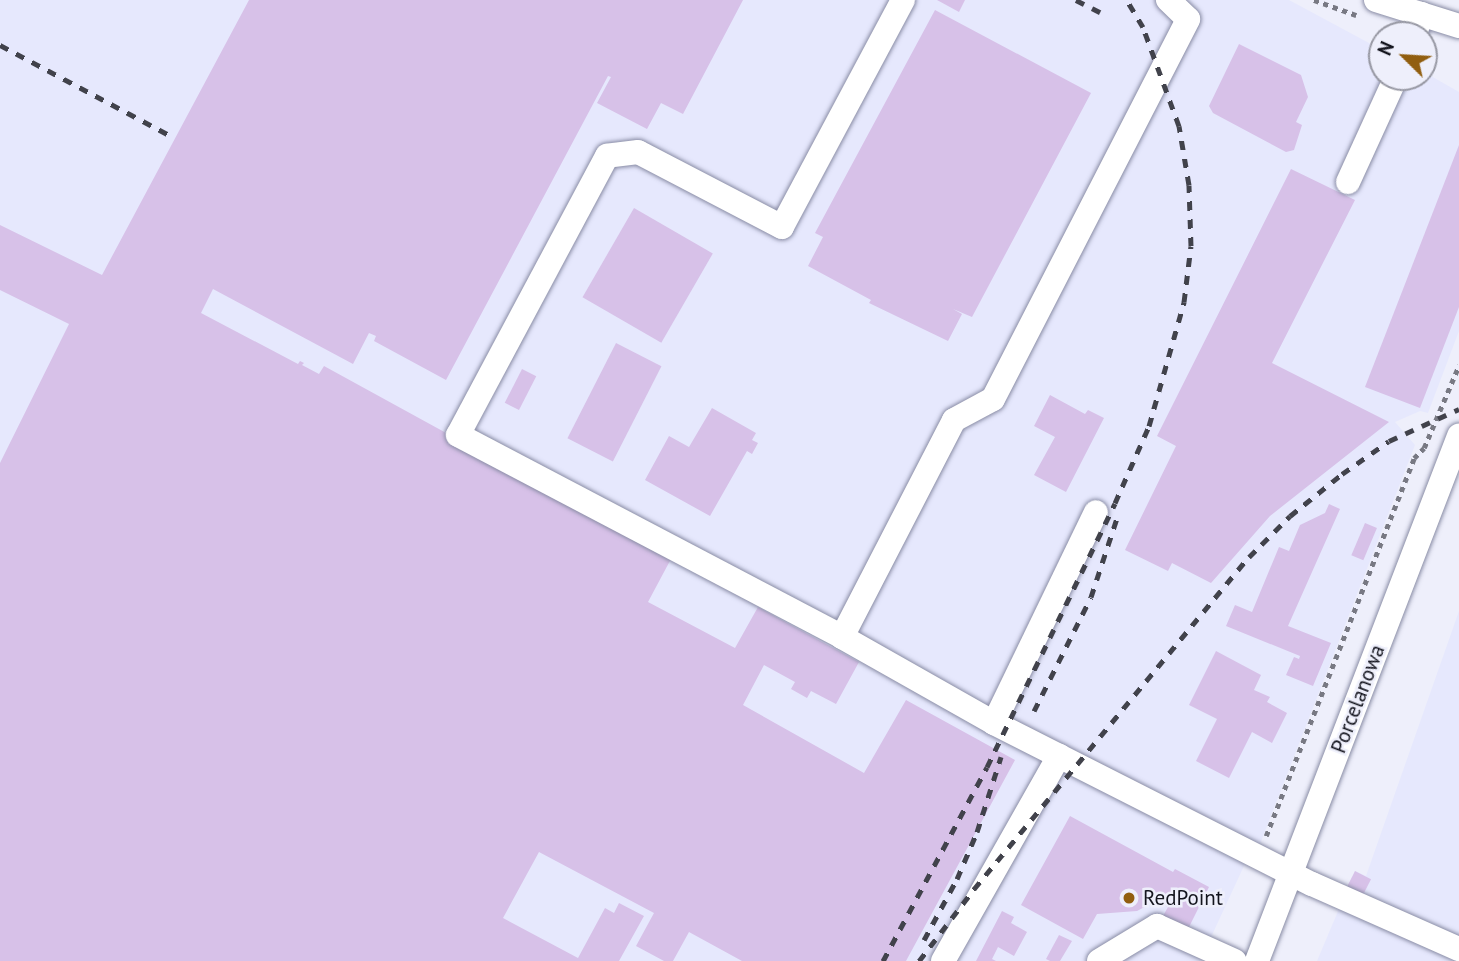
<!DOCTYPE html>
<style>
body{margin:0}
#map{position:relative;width:1459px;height:961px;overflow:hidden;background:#eeeffb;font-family:"PT Sans",sans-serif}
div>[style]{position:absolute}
.built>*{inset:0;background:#e6e8fd}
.building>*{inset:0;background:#d7c1e8;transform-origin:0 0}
.path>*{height:4.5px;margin-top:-2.25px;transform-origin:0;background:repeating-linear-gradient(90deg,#787983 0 5px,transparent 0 10px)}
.roads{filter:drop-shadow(0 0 2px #898ca5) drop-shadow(0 0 2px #898ca5)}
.minor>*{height:24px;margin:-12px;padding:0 12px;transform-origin:12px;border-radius:12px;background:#fff}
.rail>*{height:5px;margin-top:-2.5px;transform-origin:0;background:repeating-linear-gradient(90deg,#41424b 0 9px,transparent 0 18px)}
.dots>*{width:19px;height:19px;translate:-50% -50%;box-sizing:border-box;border:4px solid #eeeffb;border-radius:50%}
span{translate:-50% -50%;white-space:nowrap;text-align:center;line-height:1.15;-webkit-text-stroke:5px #eeeffb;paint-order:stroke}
.street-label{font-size:21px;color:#14151e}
.poi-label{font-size:21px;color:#14151e}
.left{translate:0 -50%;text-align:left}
.north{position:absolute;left:1368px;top:21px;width:70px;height:70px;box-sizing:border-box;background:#eeeffb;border:2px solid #9798a3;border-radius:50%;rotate:294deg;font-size:19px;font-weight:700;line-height:28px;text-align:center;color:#14151e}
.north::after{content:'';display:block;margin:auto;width:24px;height:32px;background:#915e0f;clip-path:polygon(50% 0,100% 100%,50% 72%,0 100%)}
</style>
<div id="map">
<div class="built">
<div style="clip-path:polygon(0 0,1289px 0,1382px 50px,1382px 77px,1424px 77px,1424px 72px,1459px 92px,1459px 331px,1428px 413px,1420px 411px,1395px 422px,1415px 445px,1260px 844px,1255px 842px,1200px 961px,0 961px)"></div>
<div style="clip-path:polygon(1459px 611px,1459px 961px,1317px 961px,1355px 871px,1366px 876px)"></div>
</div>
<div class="building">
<div style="clip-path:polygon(249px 0,743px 0,683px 114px,661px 103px,647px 129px,597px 103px,611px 77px,608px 76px,446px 380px,374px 341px,376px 336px,369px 333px,353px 364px,213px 289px,201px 313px,298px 364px,300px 361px,304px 363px,302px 365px,319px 374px,324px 366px,672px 557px,648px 602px,735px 648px,758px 607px,859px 662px,836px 704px,811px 691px,807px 698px,791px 689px,795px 682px,764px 665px,743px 705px,864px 773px,906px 700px,1015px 760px,906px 961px,742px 961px,689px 932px,673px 961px,664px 961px,636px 946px,654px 913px,539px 852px,503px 918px,578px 958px,605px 908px,614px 913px,619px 903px,644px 916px,619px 961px,0 961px,0 463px,69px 324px,0 290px,0 225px,102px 275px)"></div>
<div style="clip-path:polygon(937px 0,965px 0,959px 12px)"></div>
<div style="clip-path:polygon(935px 10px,1091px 93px,972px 317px,953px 309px,962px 314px,948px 341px,869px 303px,871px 300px,808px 266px,823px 237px,815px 233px)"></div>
<div style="clip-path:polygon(1239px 44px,1301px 75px,1308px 97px,1296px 122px,1302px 125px,1294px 150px,1286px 152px,1213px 113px,1209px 106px)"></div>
<div style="clip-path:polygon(1459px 145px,1459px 307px,1420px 408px,1365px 387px)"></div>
<div style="clip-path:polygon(1291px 169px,1355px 200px,1272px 363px,1389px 422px,1270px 516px,1211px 583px,1172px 563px,1168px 571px,1125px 550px,1176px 446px,1157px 436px)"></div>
<div style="left:634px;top:208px;width:91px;height:103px;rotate:30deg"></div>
<div style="left:616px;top:343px;width:51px;height:107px;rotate:27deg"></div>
<div style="left:522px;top:369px;width:16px;height:38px;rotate:27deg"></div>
<div style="clip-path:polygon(1050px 395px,1085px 414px,1088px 410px,1104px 418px,1066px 492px,1034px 475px,1055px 437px,1034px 426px)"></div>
<div style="clip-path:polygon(712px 408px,756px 433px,752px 440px,758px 443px,752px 454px,747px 451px,710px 516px,645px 480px,669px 436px,689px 447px)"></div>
<div style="clip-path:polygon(1329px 504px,1340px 509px,1288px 626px,1331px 643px,1313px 686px,1286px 675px,1294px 657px,1299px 659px,1300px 656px,1226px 626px,1235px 605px,1252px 612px,1279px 547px,1289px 551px,1300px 525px,1325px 513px)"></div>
<div style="left:1365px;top:523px;width:13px;height:35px;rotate:23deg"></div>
<div style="clip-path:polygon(1216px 651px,1261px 675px,1254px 690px,1270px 697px,1267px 702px,1287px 713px,1272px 743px,1252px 732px,1229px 778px,1196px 761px,1217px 719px,1189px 705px)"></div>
<div style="clip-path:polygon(1070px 816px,1173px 872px,1175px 869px,1209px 887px,1188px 929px,1163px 916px,1168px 907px,1156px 901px,1137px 911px,1097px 914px,1083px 939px,1021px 905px)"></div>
<div style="left:1355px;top:871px;width:18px;height:17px;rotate:27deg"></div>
<div style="clip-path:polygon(1002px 911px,1014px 917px,1011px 923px,1027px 932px,1014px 956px,998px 947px,992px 959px,996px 961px,976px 961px)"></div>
<div style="clip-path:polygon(1059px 935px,1072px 941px,1060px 961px,1050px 961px,1046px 959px)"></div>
</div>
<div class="path">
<div style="left:1314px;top:0;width:45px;rotate:19.7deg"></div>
<div style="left:1266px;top:836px;width:406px;rotate:-68.6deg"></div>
<div style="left:1414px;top:458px;width:14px;rotate:-45deg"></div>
<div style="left:1424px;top:448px;width:90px;rotate:-67.1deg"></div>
</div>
<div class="roads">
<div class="minor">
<div style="left:903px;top:0;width:257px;rotate:118.1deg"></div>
<div style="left:782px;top:227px;width:162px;rotate:-152.5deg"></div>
<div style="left:638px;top:152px;width:31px;rotate:173deg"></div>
<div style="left:607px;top:156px;width:316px;rotate:118.1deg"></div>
<div style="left:458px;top:435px;width:434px;rotate:27.7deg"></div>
<div style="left:842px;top:637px;width:175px;rotate:29.5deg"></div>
<div style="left:994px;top:723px;width:356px;rotate:26.9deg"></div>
<div style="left:1312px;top:884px;width:161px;rotate:23.9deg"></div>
<div style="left:1376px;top:0;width:87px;rotate:17.4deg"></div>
<div style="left:1415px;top:35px;width:22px;rotate:-74deg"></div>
<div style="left:1348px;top:182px;width:115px;rotate:-65.4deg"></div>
<div style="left:842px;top:637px;width:244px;rotate:-62.7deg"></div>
<div style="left:954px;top:420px;width:44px;rotate:-28.3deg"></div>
<div style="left:993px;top:399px;width:427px;rotate:-62.8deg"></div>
<div style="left:1188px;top:19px;width:28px;rotate:-136deg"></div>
<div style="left:994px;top:723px;width:234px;rotate:-64.2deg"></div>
<div style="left:943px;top:961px;width:236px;rotate:-60.5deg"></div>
<div style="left:1099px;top:961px;width:68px;rotate:-31.1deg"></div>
<div style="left:1157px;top:926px;width:85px;rotate:24.2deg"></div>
<div style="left:1257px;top:961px;width:563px;rotate:-68.96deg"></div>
</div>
</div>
<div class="rail">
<div style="left:1076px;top:0;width:31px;rotate:27deg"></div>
<div style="left:0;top:45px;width:191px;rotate:28deg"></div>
<div style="left:1034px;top:711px;width:127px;rotate:-63.4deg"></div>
<div style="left:1091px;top:597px;width:89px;rotate:-71.8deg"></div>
<div style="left:924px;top:940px;width:69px;rotate:-61.6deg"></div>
<div style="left:957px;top:879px;width:51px;rotate:-66.9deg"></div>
<div style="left:977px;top:832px;width:79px;rotate:-72.3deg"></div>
<div style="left:883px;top:961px;width:220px;rotate:-61.8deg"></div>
<div style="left:987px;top:767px;width:293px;rotate:-64.1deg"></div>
<div style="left:1115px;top:503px;width:84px;rotate:-66.2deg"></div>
<div style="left:1149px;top:426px;width:129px;rotate:-74.2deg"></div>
<div style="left:1184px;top:302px;width:56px;rotate:-82.9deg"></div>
<div style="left:1191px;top:246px;width:61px;rotate:-91.9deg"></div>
<div style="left:1189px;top:185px;width:60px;rotate:-99.6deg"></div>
<div style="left:1179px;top:126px;width:105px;rotate:-110deg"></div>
<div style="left:1143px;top:27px;width:31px;rotate:-121deg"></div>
<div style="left:919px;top:961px;width:91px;rotate:-52.6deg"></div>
<div style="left:974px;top:889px;width:431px;rotate:-50.4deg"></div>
<div style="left:1249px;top:557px;width:58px;rotate:-45deg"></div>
<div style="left:1290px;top:516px;width:67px;rotate:-38.9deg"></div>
<div style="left:1342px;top:474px;width:57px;rotate:-35.1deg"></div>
<div style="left:1389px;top:441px;width:77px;rotate:-24.6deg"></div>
</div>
<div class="dots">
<div style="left:1129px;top:898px;background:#915e0f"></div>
</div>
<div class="street-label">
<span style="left:1358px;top:699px;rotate:-69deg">Porcelanowa</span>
</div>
<div class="poi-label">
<span class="left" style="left:1143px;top:898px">RedPoint</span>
</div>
<div class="north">N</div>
</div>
